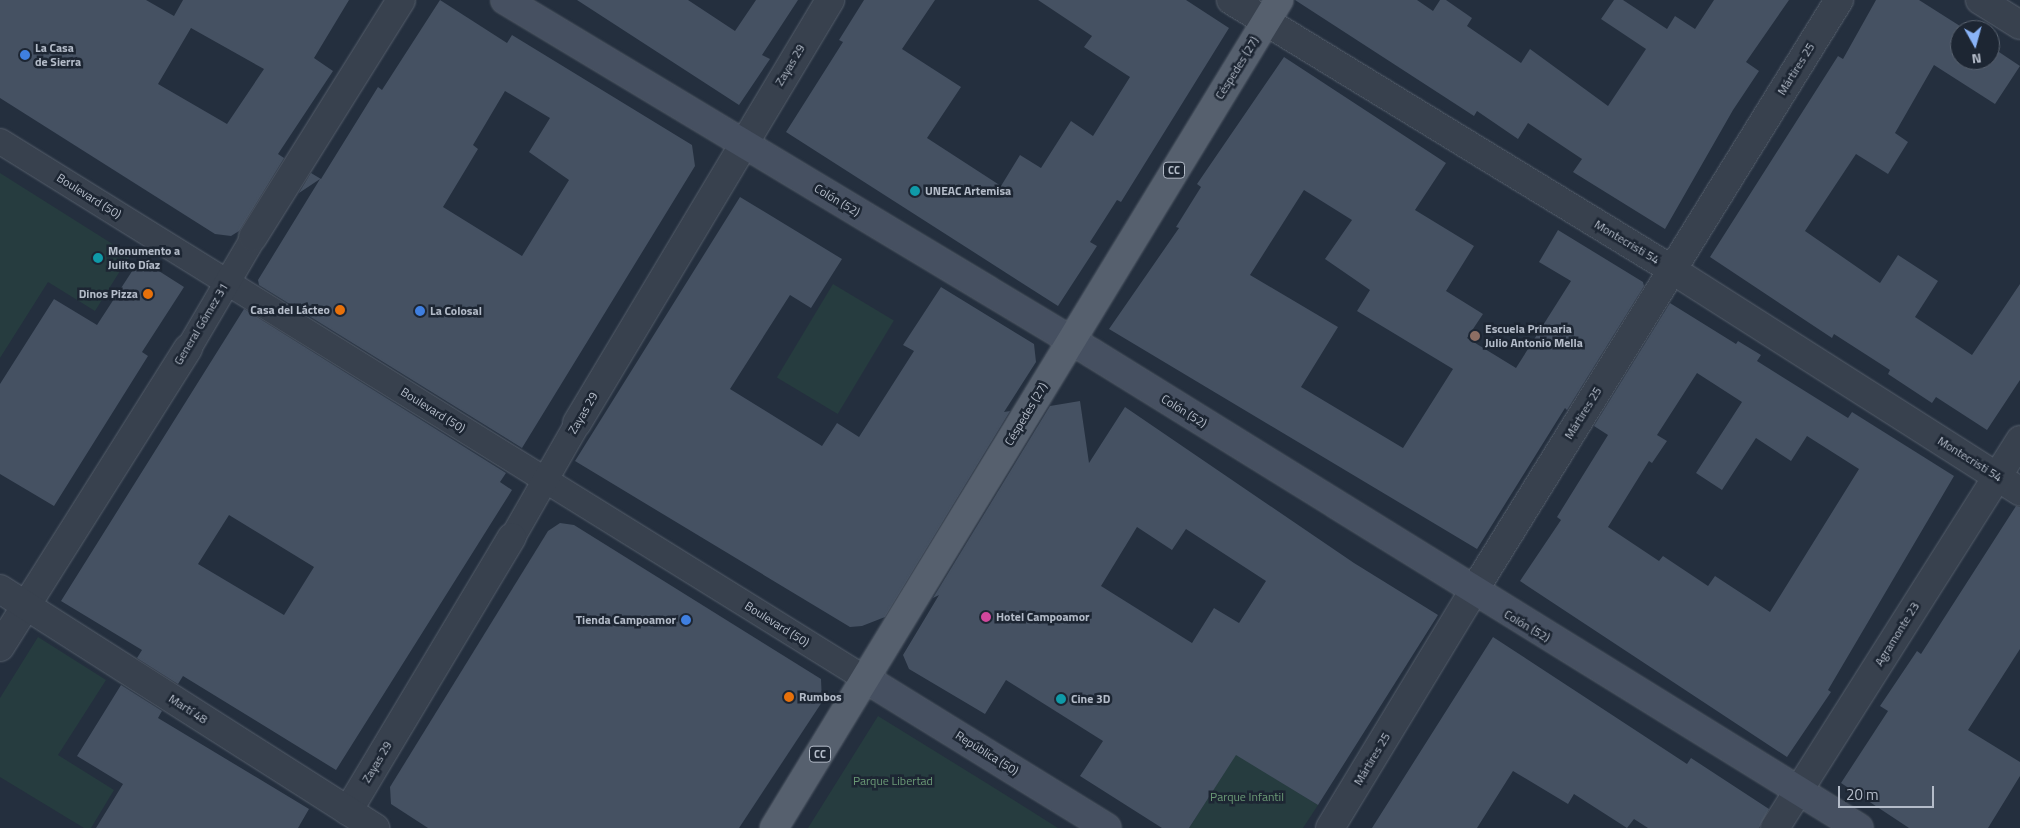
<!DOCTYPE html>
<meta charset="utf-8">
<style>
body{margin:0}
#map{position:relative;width:2020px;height:828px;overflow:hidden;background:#242f3e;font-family:"Titillium Web",sans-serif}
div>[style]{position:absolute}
.green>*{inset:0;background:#263c3f;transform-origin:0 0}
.building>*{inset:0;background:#455162}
.roads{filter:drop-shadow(0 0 1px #565f6c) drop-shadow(0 0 1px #565f6c)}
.pedestrian>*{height:25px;margin:-12.5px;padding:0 12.5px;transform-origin:12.5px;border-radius:12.5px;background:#38414e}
.minor>*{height:28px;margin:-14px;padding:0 14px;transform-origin:14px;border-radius:14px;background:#38414e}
.tertiary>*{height:28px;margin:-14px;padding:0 14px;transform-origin:14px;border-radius:14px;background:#38414e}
.secondary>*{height:28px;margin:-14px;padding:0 14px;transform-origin:14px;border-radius:14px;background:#465061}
.primary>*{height:28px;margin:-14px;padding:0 14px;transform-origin:14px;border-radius:14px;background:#56606e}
.dots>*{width:14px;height:14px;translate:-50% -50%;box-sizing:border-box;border:2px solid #1d2633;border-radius:50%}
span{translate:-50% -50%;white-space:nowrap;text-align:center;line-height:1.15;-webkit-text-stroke:5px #1d2633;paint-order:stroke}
.shield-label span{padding:1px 4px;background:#1d2633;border:1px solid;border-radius:4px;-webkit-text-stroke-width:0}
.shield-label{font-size:11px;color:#b4bcc9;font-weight:700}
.poi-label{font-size:12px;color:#b4bcc9;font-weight:700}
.left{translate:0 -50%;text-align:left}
.right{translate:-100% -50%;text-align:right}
.street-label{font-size:12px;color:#b4bcc9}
.park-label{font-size:12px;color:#6b9a76}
.north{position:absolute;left:1950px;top:20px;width:50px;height:50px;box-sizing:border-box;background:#1d2633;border:1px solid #59626f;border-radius:50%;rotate:173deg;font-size:14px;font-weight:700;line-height:20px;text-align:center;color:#b4bcc9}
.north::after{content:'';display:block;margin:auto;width:18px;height:22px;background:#8ab4f8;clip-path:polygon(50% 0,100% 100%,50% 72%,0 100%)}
.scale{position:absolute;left:1838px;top:786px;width:96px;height:22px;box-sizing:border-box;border:2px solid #b4bcc9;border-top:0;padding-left:6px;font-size:15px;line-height:18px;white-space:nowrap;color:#b4bcc9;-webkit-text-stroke:4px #1d2633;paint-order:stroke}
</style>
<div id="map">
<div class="green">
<div style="clip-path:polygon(0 173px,130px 255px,95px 311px,48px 282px,0 358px)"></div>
<div style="left:833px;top:284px;width:71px;height:109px;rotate:31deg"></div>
<div style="clip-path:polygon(38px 637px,106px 680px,58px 755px,114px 790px,91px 828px,84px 828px,0 777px,0 698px)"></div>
<div style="clip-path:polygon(878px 716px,988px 784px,1058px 828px,808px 828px)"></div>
<div style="clip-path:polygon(1236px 754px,1318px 805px,1303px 828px,1189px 828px)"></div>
</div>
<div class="building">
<div style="clip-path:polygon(evenodd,0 0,146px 0,174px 16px,183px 0,349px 0,314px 58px,333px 71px,278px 154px,284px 158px,239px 231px,231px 236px,215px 234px,0 98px,0 0,191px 28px,264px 69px,227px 124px,158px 84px,191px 28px)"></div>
<div style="clip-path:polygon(evenodd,440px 0,507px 43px,512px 35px,692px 145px,695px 166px,522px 448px,259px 285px,258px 280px,320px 179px,299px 193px,311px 173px,321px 179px,378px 87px,382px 90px,440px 0,505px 91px,550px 118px,529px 152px,569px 180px,522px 256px,443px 207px,478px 149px,473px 145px,505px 91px)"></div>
<div style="clip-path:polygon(577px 0,688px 0,735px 31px,756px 0,798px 0,762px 55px,770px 59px,739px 105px)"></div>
<div style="clip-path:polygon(864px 0,935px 0,902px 49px,961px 87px,927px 138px,1001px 186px,1020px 155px,1041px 168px,1071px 121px,1093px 136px,1130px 77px,1084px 47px,1092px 36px,1038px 0,1186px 0,1229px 28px,1121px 202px,1117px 200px,1090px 242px,1097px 246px,1058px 306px,786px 132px,843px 42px,839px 40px)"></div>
<div style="clip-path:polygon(1295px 0,1417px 0,1433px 11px,1440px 0,1446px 0,1472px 18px,1467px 26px,1521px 63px,1530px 49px,1608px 106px,1646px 49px,1601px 19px,1614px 0,1623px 0,1667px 29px,1675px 16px,1695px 29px,1714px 0,1789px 0,1746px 62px,1759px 71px,1733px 110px,1665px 229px,1573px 172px,1582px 159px,1528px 123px,1518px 139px,1477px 111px,1474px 116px)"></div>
<div style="clip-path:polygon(1876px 0,1919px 0,1960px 26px,1965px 30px,1960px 30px,1960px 60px,1990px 60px,1990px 46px,2020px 66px,1995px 104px,1934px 65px,1895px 133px,1908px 142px,1888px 174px,1856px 154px,1805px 231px,1880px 283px,1898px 255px,1938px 281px,1915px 317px,1972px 355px,2020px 284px,2020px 380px,1987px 430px,1936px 397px,1932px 403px,1888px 374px,1890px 370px,1834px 334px,1832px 338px,1710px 257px,1838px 56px,1843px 59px)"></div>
<div style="clip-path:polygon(evenodd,1284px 57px,1446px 163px,1415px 210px,1474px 246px,1446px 291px,1483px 314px,1467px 338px,1516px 368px,1571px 281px,1539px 262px,1558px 230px,1643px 282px,1644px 286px,1567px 410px,1565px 408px,1477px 549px,1109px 329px,1179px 228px,1176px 227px,1201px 187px,1197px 184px,1284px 57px,1304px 190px,1352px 220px,1325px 259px,1370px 290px,1357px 311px,1453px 369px,1403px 448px,1301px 387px,1338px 327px,1250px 275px,1304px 190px)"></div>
<div style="clip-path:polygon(740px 197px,842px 259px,811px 308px,790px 295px,730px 389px,822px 446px,837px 423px,859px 437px,914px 351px,903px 345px,941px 287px,1034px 344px,1036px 362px,1004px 412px,1010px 411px,885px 617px,862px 626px,850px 627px,575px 461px)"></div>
<div style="clip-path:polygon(140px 259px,184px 287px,142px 352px,148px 356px,54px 506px,0 474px,0 384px,54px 299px,97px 325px)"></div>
<div style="clip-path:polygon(evenodd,1670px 303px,1736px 344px,1738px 341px,1761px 355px,1757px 361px,1848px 418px,1852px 412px,1954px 476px,1828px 690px,1831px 692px,1787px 757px,1520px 581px,1561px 520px,1557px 517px,1608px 435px,1594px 426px,1670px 303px,1697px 373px,1742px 402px,1696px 473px,1722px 490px,1756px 438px,1791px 461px,1807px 436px,1859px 469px,1770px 612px,1715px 576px,1708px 586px,1663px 556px,1659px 561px,1608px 527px,1649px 461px,1652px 463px,1667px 441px,1657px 435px,1697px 373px)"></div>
<div style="clip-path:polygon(evenodd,244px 309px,506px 473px,500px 482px,512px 490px,336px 770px,183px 676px,178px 684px,137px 658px,142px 650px,61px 601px,244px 309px,229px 515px,314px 567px,284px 615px,198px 564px,229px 515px)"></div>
<div style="clip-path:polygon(evenodd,1080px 401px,1089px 463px,1125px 407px,1354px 563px,1438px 615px,1318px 805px,1236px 755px,1189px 828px,1162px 828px,1080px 776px,1103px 741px,1006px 680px,985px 714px,909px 669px,903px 655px,939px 595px,933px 598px,1050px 406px,1080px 401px,1137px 527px,1172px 550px,1186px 529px,1266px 581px,1239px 623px,1214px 608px,1192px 643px,1101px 586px,1137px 527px)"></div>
<div style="clip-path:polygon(2016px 506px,2020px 507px,2020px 649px,1968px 730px,2020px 762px,2020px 776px,1988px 828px,1909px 828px,1841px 783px,1888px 711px,1880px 706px,1917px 651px,1921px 654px)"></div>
<div style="clip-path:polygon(560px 523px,574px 525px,821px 679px,822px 702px,739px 828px,428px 828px,391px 804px,390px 787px,398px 774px,548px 531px)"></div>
<div style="clip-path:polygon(1493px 637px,1687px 764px,1691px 758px,1769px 809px,1759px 828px,1648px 828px,1634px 819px,1627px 828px,1574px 794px,1568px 804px,1513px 771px,1477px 828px,1372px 828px)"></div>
<div style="clip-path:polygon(121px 685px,162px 711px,158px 718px,309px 809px,298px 828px,96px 828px,123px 784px,77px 756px)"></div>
</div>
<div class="roads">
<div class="pedestrian">
<div style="left:0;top:141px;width:1020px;rotate:31.85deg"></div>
<div style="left:188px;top:348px;width:129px;rotate:-59.6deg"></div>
<div style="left:512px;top:537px;width:131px;rotate:-60.3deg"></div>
</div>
<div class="minor">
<div style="left:1231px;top:0;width:516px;rotate:31.44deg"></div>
<div style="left:1671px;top:269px;width:414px;rotate:32.5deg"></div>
<div style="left:1980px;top:0;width:47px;rotate:32deg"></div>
<div style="left:253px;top:237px;width:279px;rotate:-58deg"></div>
<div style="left:577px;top:423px;width:493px;rotate:-59.1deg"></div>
<div style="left:1473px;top:592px;width:696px;rotate:-58.27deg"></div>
<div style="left:0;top:647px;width:353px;rotate:-57.8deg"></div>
<div style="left:348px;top:811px;width:319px;rotate:-59.1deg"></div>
<div style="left:1775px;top:828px;width:459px;rotate:-57.7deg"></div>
</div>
<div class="tertiary">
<div style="left:0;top:589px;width:445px;rotate:32.5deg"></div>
<div style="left:1330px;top:828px;width:276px;rotate:-58.8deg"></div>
</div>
<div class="secondary">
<div style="left:505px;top:0;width:685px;rotate:31.02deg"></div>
<div style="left:1092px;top:353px;width:902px;rotate:31.77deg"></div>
<div style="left:866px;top:679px;width:283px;rotate:31.7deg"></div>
</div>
<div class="primary">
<div style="left:774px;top:828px;width:970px;rotate:-58.62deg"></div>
</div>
</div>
<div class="dots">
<div style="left:25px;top:55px;background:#3f7fe0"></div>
<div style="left:915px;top:191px;background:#0f9aa8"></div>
<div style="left:98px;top:258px;background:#0f9aa8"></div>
<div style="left:148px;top:294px;background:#e8710a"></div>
<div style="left:340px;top:310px;background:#e8710a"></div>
<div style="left:420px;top:311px;background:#3f7fe0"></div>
<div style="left:1475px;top:336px;background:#8d6e63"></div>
<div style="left:986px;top:617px;background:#d1479c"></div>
<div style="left:686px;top:620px;background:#3f7fe0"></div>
<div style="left:789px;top:697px;background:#e8710a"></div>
<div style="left:1061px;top:699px;background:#0f9aa8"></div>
</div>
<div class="shield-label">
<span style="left:1174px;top:170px">CC</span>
<span style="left:820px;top:754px">CC</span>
</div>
<div class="poi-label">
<span class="left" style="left:35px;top:55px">La Casa<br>de Sierra</span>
<span class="left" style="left:925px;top:191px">UNEAC Artemisa</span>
<span class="left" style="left:108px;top:258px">Monumento a<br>Julito Díaz</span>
<span class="right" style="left:138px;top:294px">Dinos Pizza</span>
<span class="right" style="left:330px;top:310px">Casa del Lácteo</span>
<span class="left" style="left:430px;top:311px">La Colosal</span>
<span class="left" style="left:1485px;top:336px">Escuela Primaria<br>Julio Antonio Mella</span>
<span class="left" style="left:996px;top:617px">Hotel Campoamor</span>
<span class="right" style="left:676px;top:620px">Tienda Campoamor</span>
<span class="left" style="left:799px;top:697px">Rumbos</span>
<span class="left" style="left:1071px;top:699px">Cine 3D</span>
</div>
<div class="street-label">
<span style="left:790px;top:65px;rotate:-59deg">Zayas 29</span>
<span style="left:1237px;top:68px;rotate:-58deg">Céspedes (27)</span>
<span style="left:1796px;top:69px;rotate:-58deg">Mártires 25</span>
<span style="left:89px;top:196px;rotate:32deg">Boulevard (50)</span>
<span style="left:837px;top:200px;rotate:31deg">Colón (52)</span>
<span style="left:1627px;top:242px;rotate:31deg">Montecristi 54</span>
<span style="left:201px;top:324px;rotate:-59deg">General Gómez 31</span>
<span style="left:433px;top:410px;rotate:32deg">Boulevard (50)</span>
<span style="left:1184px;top:411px;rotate:32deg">Colón (52)</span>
<span style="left:583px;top:413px;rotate:-60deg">Zayas 29</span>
<span style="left:1583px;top:413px;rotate:-58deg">Mártires 25</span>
<span style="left:1026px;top:414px;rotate:-59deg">Céspedes (27)</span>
<span style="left:1970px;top:459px;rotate:32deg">Montecristi 54</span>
<span style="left:777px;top:624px;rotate:32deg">Boulevard (50)</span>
<span style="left:1527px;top:626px;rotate:31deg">Colón (52)</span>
<span style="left:1897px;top:634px;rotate:-58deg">Agramonte 23</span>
<span style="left:188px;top:709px;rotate:33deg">Martí 48</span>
<span style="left:987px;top:753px;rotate:32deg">República (50)</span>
<span style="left:1372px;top:759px;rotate:-59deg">Mártires 25</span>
<span style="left:377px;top:762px;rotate:-59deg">Zayas 29</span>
</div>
<div class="park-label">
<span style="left:893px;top:781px">Parque Libertad</span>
<span style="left:1247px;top:797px">Parque Infantil</span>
</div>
<div class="north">N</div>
<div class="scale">20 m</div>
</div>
